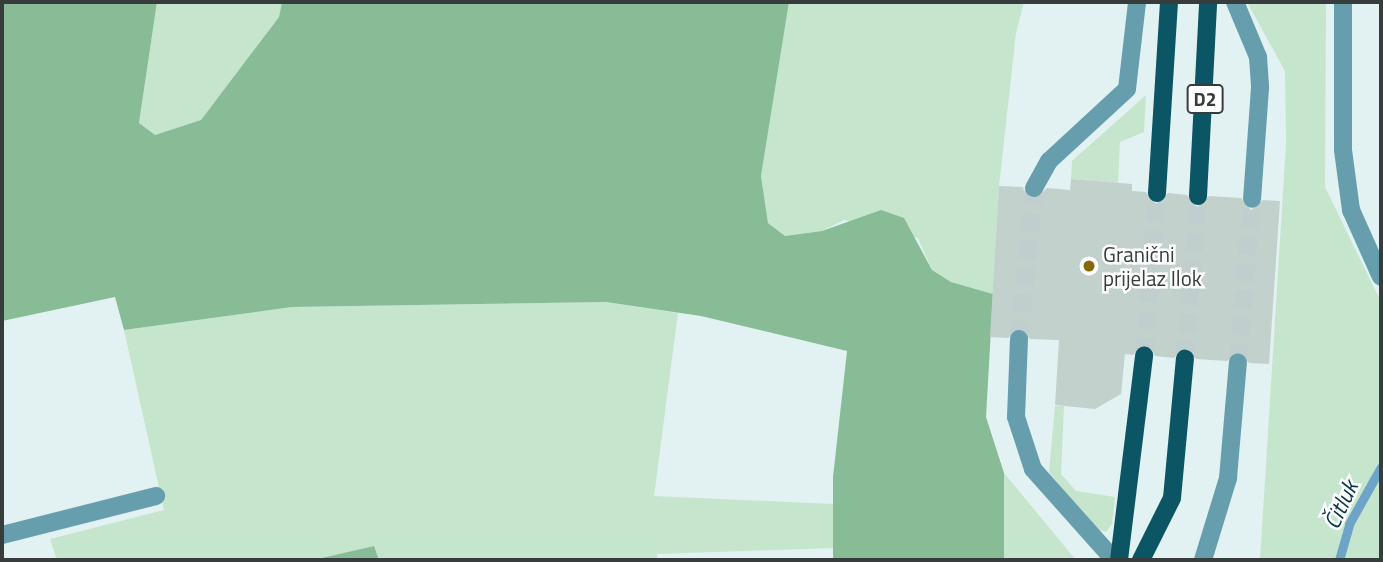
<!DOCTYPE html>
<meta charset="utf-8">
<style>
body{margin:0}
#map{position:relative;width:1383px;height:562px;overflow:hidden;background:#e2f2f2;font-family:"Titillium Web",sans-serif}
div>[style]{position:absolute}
.green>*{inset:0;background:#c5e6cd}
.forest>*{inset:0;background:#87bc96}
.stream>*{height:9px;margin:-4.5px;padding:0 4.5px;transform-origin:4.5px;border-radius:4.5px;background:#6ea4c7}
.building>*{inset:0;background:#c2d1cc}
.minor-tunnel>*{height:18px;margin-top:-9px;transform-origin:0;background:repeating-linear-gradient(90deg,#c0cece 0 18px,transparent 0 27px)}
.major-tunnel>*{height:18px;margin-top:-9px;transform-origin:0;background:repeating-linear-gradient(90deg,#c0cece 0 18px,transparent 0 27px)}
.minor>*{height:18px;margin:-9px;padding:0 9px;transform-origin:9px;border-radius:9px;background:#679ead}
.major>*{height:18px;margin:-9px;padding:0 9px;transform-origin:9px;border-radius:9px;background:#0c5564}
.dots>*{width:19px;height:19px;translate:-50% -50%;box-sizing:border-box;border:4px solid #fff;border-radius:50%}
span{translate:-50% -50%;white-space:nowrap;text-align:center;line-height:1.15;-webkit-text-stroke:5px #fff;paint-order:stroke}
.shield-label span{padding:2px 5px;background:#fff;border:2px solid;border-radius:5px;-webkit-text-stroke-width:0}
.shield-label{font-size:19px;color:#373d3d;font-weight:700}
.poi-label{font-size:21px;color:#373d3d}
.left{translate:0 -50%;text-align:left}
.water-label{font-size:23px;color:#07354d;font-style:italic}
.frame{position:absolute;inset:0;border:4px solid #373d3d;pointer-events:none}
</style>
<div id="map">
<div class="green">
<div style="clip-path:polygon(157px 2px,282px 2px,279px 17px,201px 120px,155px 135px,139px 124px)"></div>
<div style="clip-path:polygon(789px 2px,1024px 2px,1016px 33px,999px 186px,993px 294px,951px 282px,932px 270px,918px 238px,844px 220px,822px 231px,785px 236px,768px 223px,761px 176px)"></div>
<div style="clip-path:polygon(1247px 2px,1326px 2px,1325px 187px,1381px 302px,1381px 560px,1260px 560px,1286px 144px,1285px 71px)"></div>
<div style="clip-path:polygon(1146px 95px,1144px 132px,1120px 142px,1118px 183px,1071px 179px,1072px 161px)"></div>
<div style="clip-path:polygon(606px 302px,678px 313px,654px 496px,833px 504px,833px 548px,657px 554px,657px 560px,379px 560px,374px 546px,313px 560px,57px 560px,50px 539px,164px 510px,124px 330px,292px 307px)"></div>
<div style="clip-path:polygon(1055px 406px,1064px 406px,1061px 474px,1076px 491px,1115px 497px,1112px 524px,1106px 532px,1096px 529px,1049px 472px)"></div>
<div style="clip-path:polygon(1004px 473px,1076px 560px,1004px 560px)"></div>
</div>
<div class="forest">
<div style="clip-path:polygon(2px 2px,157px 2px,139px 123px,155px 135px,201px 120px,279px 17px,282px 2px,789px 2px,761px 176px,768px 223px,785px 236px,822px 231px,881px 210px,904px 218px,932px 270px,951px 282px,993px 294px,986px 417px,1004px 473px,1004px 560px,833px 560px,833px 477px,847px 351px,701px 316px,606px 302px,292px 307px,124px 330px,115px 297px,2px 321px)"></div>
<div style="clip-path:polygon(374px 546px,379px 560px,313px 560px)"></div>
</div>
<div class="stream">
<div style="left:1339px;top:560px;width:37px;rotate:-74deg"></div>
<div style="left:1349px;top:524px;width:65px;rotate:-60.7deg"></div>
</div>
<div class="building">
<div style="clip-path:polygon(1071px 179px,1132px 184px,1132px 191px,1146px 192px,1156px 204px,1168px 193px,1187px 195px,1197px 207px,1209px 196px,1241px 198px,1251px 210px,1263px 200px,1280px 201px,1269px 364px,1249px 363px,1240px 351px,1227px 361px,1196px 359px,1185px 348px,1174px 358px,1155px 356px,1150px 347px,1140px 345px,1133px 355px,1125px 354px,1121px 394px,1095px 409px,1055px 405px,1059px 340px,1030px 339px,1020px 328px,1008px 338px,990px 337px,999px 186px,1023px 187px,1025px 194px,1035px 199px,1047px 188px,1070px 190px)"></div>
</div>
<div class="minor-tunnel">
<div style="left:1019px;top:339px;width:152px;rotate:-84.3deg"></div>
<div style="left:1238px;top:362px;width:164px;rotate:-85.1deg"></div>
</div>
<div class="major-tunnel">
<div style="left:1144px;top:356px;width:164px;rotate:-85.4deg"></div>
<div style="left:1185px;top:359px;width:164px;rotate:-85.4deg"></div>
</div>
<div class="minor">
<div style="left:1235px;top:2px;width:60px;rotate:67.3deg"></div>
<div style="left:1258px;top:57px;width:31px;rotate:86deg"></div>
<div style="left:1260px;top:88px;width:111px;rotate:94.1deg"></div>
<div style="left:1343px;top:2px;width:148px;rotate:90deg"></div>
<div style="left:1343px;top:150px;width:61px;rotate:82.4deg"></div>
<div style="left:1351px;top:210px;width:73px;rotate:65.9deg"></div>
<div style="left:1034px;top:188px;width:31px;rotate:-61deg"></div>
<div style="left:1049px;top:161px;width:106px;rotate:-42.7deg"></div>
<div style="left:1127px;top:89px;width:88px;rotate:-83.4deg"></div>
<div style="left:1019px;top:339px;width:78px;rotate:92.2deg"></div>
<div style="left:1016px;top:417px;width:55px;rotate:71.9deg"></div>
<div style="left:1033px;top:469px;width:122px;rotate:48.3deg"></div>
<div style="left:2px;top:535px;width:159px;rotate:-14.2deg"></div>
<div style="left:1203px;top:560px;width:86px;rotate:-73deg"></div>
<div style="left:1228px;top:478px;width:116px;rotate:-85.1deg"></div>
</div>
<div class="major">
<div style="left:1157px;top:193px;width:191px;rotate:-86.4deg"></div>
<div style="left:1198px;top:196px;width:194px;rotate:-87deg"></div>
<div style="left:1119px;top:560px;width:206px;rotate:-83deg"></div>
<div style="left:1141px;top:560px;width:69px;rotate:-63.4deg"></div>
<div style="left:1172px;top:498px;width:140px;rotate:-84.7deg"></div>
</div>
<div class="dots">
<div style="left:1089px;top:266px;background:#866904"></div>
</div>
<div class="shield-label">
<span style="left:1205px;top:99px">D2</span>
</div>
<div class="poi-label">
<span class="left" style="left:1103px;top:266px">Granični<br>prijelaz Ilok</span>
</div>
<div class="water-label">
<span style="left:1341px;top:505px;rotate:-65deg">Čitluk</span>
</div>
<div class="frame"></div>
</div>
